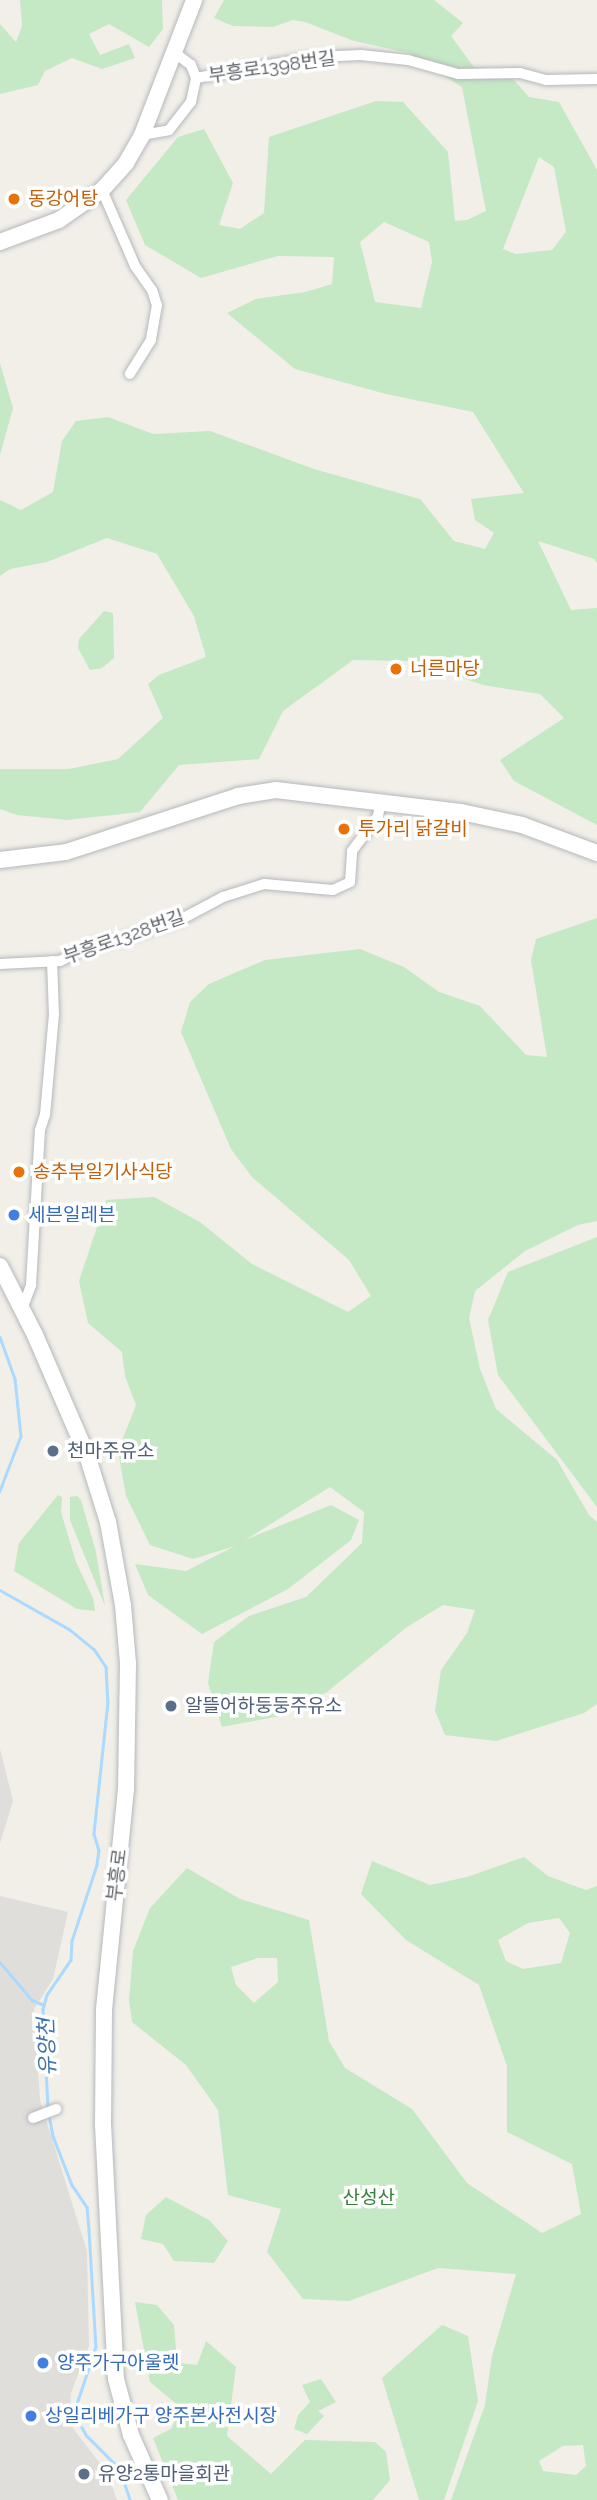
<!DOCTYPE html>
<meta charset="utf-8">
<style>
body{margin:0}
#map{position:relative;width:597px;height:2500px;overflow:hidden;background:#f1efe8;font-family:Raleway,"Noto Sans KR",sans-serif}
div>[style]{position:absolute}
.industrial>*{inset:0;background:#e0deda}
.green>*{inset:0;background:#c5e8c5}
.stream>*{height:2.5px;margin:-1.25px;padding:0 1.25px;transform-origin:1.25px;border-radius:1.25px;background:#aadaff}
.roads{filter:drop-shadow(0 0 2px #b5b8bc) drop-shadow(0 0 2px #b5b8bc)}
.street>*{height:10px;margin:-5px;padding:0 5px;transform-origin:5px;border-radius:5px;background:#fff}
.secondary>*{height:16px;margin:-8px;padding:0 8px;transform-origin:8px;border-radius:8px;background:#fff}
.dots>*{width:19px;height:19px;translate:-50% -50%;box-sizing:border-box;border:4px solid #fff;border-radius:50%}
span{translate:-50% -50%;white-space:nowrap;text-align:center;line-height:1.15;-webkit-text-stroke:7px #fff;paint-order:stroke}
.street-label{font-size:19px;color:#5f6368}
.food-label{font-size:19px;color:#c56008}
.left{translate:0 -50%;text-align:left}
.shop-label{font-size:19px;color:#366cbe}
.service-label{font-size:19px;color:#4e5e75}
.park-label{font-size:19px;color:#348238}
.water-label{font-size:21px;color:#4174aa;font-style:italic}
</style>
<div id="map">
<div class="industrial">
<div style="clip-path:polygon(0 1749px,13px 1801px,0 1843px)"></div>
<div style="clip-path:polygon(0 1896px,68px 1912px,53px 1979px,34px 2009px,40px 2100px,87px 2251px,89px 2346px,71px 2393px,69px 2423px,108px 2474px,117px 2500px,0 2500px)"></div>
</div>
<div class="green">
<div style="clip-path:polygon(20px 0,162px 0,163px 29px,149px 47px,109px 24px,89px 34px,100px 55px,129px 44px,135px 58px,102px 69px,72px 58px,45px 71px,38px 85px,0 94px,0 24px,16px 42px,22px 26px)"></div>
<div style="clip-path:polygon(evenodd,224px 0,434px 0,463px 23px,451px 36px,474px 67px,508px 73px,529px 97px,559px 102px,597px 170px,597px 563px,594px 559px,538px 541px,571px 610px,597px 608px,597px 825px,514px 781px,500px 760px,564px 718px,540px 694px,483px 685px,412px 661px,353px 660px,283px 711px,259px 759px,179px 765px,140px 812px,67px 820px,17px 815px,0 809px,0 769px,69px 769px,118px 759px,163px 718px,148px 684px,159px 675px,206px 657px,194px 616px,157px 554px,107px 538px,47px 562px,10px 569px,0 576px,0 500px,21px 510px,53px 492px,62px 441px,76px 421px,108px 417px,153px 434px,210px 431px,314px 469px,420px 499px,454px 541px,485px 549px,494px 533px,475px 520px,471px 499px,524px 493px,473px 412px,386px 394px,295px 369px,227px 313px,256px 299px,305px 292px,332px 284px,334px 257px,278px 256px,201px 278px,145px 245px,126px 200px,178px 137px,204px 129px,233px 183px,219px 225px,240px 229px,264px 213px,269px 137px,376px 101px,403px 102px,448px 152px,455px 221px,467px 220px,486px 211px,462px 87px,409px 53px,354px 41px,305px 22px,293px 20px,273px 27px,233px 26px,214px 18px,224px 0,539px 157px,554px 167px,566px 232px,552px 250px,516px 254px,503px 249px,539px 157px,224px 0,384px 222px,429px 242px,432px 262px,421px 308px,375px 302px,360px 242px,384px 222px)"></div>
<div style="clip-path:polygon(0 363px,13px 408px,0 455px)"></div>
<div style="clip-path:polygon(104px 611px,113px 613px,114px 658px,102px 668px,90px 670px,78px 648px,79px 639px)"></div>
<div style="clip-path:polygon(597px 918px,597px 1221px,578px 1225px,525px 1251px,475px 1291px,469px 1318px,480px 1369px,496px 1409px,557px 1460px,589px 1515px,597px 1522px,597px 1704px,584px 1713px,496px 1741px,445px 1735px,435px 1711px,441px 1670px,467px 1633px,475px 1610px,443px 1605px,407px 1627px,327px 1692px,280px 1716px,222px 1727px,208px 1683px,214px 1642px,249px 1616px,306px 1597px,362px 1543px,364px 1512px,330px 1487px,245px 1540px,331px 1505px,359px 1520px,351px 1540px,288px 1589px,202px 1634px,148px 1595px,135px 1564px,186px 1571px,235px 1546px,193px 1559px,150px 1545px,126px 1496px,118px 1451px,136px 1405px,125px 1376px,122px 1352px,88px 1323px,79px 1281px,106px 1200px,154px 1197px,200px 1222px,252px 1264px,348px 1312px,371px 1296px,349px 1260px,252px 1177px,231px 1149px,181px 1032px,190px 1002px,209px 984px,265px 960px,360px 949px,404px 967px,439px 992px,480px 1006px,526px 1055px,547px 1057px,531px 960px,536px 939px)"></div>
<div style="clip-path:polygon(597px 1237px,597px 1507px,498px 1375px,488px 1320px,508px 1272px)"></div>
<div style="clip-path:polygon(58px 1495px,62px 1497px,61px 1512px,76px 1562px,93px 1598px,95px 1611px,77px 1609px,14px 1571px,19px 1543px)"></div>
<div style="clip-path:polygon(77px 1496px,81px 1500px,96px 1552px,105px 1606px,70px 1520px,70px 1497px)"></div>
<div style="clip-path:polygon(evenodd,524px 1857px,548px 1876px,586px 1890px,597px 1886px,597px 2500px,451px 2500px,485px 2405px,492px 2356px,516px 2274px,438px 2268px,349px 2301px,303px 2299px,267px 2252px,281px 2209px,228px 2195px,218px 2110px,186px 2065px,132px 2022px,129px 2000px,133px 1951px,150px 1908px,187px 1868px,240px 1899px,309px 1920px,329px 2041px,345px 2068px,412px 2109px,467px 2183px,542px 2233px,581px 2214px,572px 2164px,507px 2132px,507px 2066px,479px 1985px,406px 1940px,361px 1894px,372px 1861px,430px 1885px,467px 1877px,524px 1857px,559px 1918px,570px 1933px,561px 1963px,523px 1969px,506px 1961px,498px 1940px,528px 1923px,559px 1918px,524px 1857px,258px 1958px,277px 1958px,278px 1982px,254px 2003px,236px 1985px,231px 1967px,258px 1958px,524px 1857px,583px 2445px,586px 2466px,576px 2475px,543px 2471px,539px 2461px,563px 2446px,583px 2445px)"></div>
<div style="clip-path:polygon(166px 2197px,209px 2220px,228px 2241px,214px 2263px,174px 2261px,163px 2244px,141px 2239px,146px 2215px)"></div>
<div style="clip-path:polygon(135px 2302px,157px 2305px,174px 2325px,177px 2363px,197px 2365px,206px 2341px,236px 2367px,227px 2436px,271px 2474px,305px 2440px,375px 2442px,386px 2452px,390px 2480px,373px 2500px,178px 2500px,153px 2438px,171px 2429px,181px 2408px,150px 2382px)"></div>
<div style="clip-path:polygon(442px 2325px,468px 2336px,478px 2401px,444px 2500px,419px 2500px,382px 2378px)"></div>
<div style="clip-path:polygon(321px 2379px,336px 2402px,318px 2411px,324px 2416px,307px 2434px,294px 2429px,298px 2415px,310px 2402px,302px 2385px)"></div>
</div>
<div class="stream">
<div style="left:0;top:1337px;width:45px;rotate:70.3deg"></div>
<div style="left:15px;top:1379px;width:57px;rotate:84deg"></div>
<div style="left:21px;top:1436px;width:59px;rotate:110.9deg"></div>
<div style="left:0;top:1590px;width:79px;rotate:29.5deg"></div>
<div style="left:69px;top:1629px;width:32px;rotate:39deg"></div>
<div style="left:94px;top:1649px;width:22px;rotate:56deg"></div>
<div style="left:106px;top:1667px;width:35px;rotate:87deg"></div>
<div style="left:108px;top:1702px;width:133px;rotate:96.1deg"></div>
<div style="left:94px;top:1834px;width:17px;rotate:73deg"></div>
<div style="left:99px;top:1850px;width:15px;rotate:98deg"></div>
<div style="left:97px;top:1865px;width:80px;rotate:108.2deg"></div>
<div style="left:72px;top:1941px;width:19px;rotate:93deg"></div>
<div style="left:71px;top:1960px;width:42px;rotate:124.4deg"></div>
<div style="left:47px;top:1995px;width:15px;rotate:106deg"></div>
<div style="left:43px;top:2009px;width:99px;rotate:87.1deg"></div>
<div style="left:0;top:1962px;width:50px;rotate:49.9deg"></div>
<div style="left:32px;top:2000px;width:13px;rotate:23deg"></div>
<div style="left:49px;top:2115px;width:21px;rotate:79deg"></div>
<div style="left:53px;top:2136px;width:53px;rotate:68.8deg"></div>
<div style="left:72px;top:2185px;width:27px;rotate:56deg"></div>
<div style="left:87px;top:2207px;width:23px;rotate:85deg"></div>
<div style="left:89px;top:2230px;width:117px;rotate:86.6deg"></div>
<div style="left:96px;top:2347px;width:70px;rotate:108.4deg"></div>
<div style="left:74px;top:2413px;width:26px;rotate:61deg"></div>
<div style="left:87px;top:2436px;width:47px;rotate:45deg"></div>
<div style="left:120px;top:2469px;width:33px;rotate:72deg"></div>
</div>
<div class="roads">
<div class="street">
<div style="left:196px;top:78px;width:120px;rotate:-10.1deg"></div>
<div style="left:314px;top:57px;width:47px;rotate:-2.4deg"></div>
<div style="left:361px;top:55px;width:47px;rotate:6.1deg"></div>
<div style="left:408px;top:60px;width:52px;rotate:15.6deg"></div>
<div style="left:458px;top:74px;width:62px;rotate:-0.9deg"></div>
<div style="left:520px;top:73px;width:27px;rotate:15deg"></div>
<div style="left:546px;top:80px;width:51px;rotate:-1.1deg"></div>
<div style="left:142px;top:135px;width:27px;rotate:-10deg"></div>
<div style="left:169px;top:130px;width:36px;rotate:-52deg"></div>
<div style="left:191px;top:102px;width:25px;rotate:-78deg"></div>
<div style="left:196px;top:78px;width:14px;rotate:-111deg"></div>
<div style="left:191px;top:65px;width:20px;rotate:-143deg"></div>
<div style="left:102px;top:190px;width:83px;rotate:66.5deg"></div>
<div style="left:135px;top:266px;width:29px;rotate:55deg"></div>
<div style="left:152px;top:290px;width:16px;rotate:72deg"></div>
<div style="left:157px;top:305px;width:36px;rotate:100deg"></div>
<div style="left:151px;top:340px;width:40px;rotate:122deg"></div>
<div style="left:0;top:964px;width:60px;rotate:-2.9deg"></div>
<div style="left:60px;top:961px;width:38px;rotate:-27deg"></div>
<div style="left:94px;top:944px;width:24px;rotate:-9deg"></div>
<div style="left:118px;top:940px;width:63px;rotate:-17.6deg"></div>
<div style="left:178px;top:921px;width:51px;rotate:-28.1deg"></div>
<div style="left:223px;top:897px;width:43px;rotate:-17.6deg"></div>
<div style="left:264px;top:884px;width:69px;rotate:5deg"></div>
<div style="left:333px;top:890px;width:19px;rotate:-25deg"></div>
<div style="left:350px;top:882px;width:31px;rotate:-86deg"></div>
<div style="left:352px;top:851px;width:44px;rotate:-53.4deg"></div>
<div style="left:378px;top:816px;width:15px;rotate:-79deg"></div>
<div style="left:22px;top:1309px;width:26px;rotate:-69deg"></div>
<div style="left:31px;top:1285px;width:155px;rotate:-86.7deg"></div>
<div style="left:40px;top:1130px;width:16px;rotate:-72deg"></div>
<div style="left:45px;top:1115px;width:100px;rotate:-84.9deg"></div>
<div style="left:54px;top:1015px;width:54px;rotate:-92.1deg"></div>
<div style="left:33px;top:2118px;width:25px;rotate:-21deg"></div>
</div>
<div class="secondary">
<div style="left:0;top:242px;width:63px;rotate:-20.4deg"></div>
<div style="left:59px;top:220px;width:52px;rotate:-34.9deg"></div>
<div style="left:102px;top:190px;width:36px;rotate:-48deg"></div>
<div style="left:126px;top:163px;width:32px;rotate:-60deg"></div>
<div style="left:142px;top:135px;width:145px;rotate:-68.9deg"></div>
<div style="left:0;top:860px;width:66px;rotate:-6.9deg"></div>
<div style="left:66px;top:852px;width:181px;rotate:-18deg"></div>
<div style="left:238px;top:796px;width:38px;rotate:-9deg"></div>
<div style="left:276px;top:790px;width:186px;rotate:6.8deg"></div>
<div style="left:461px;top:812px;width:62px;rotate:12deg"></div>
<div style="left:522px;top:825px;width:80px;rotate:20.5deg"></div>
<div style="left:0;top:1266px;width:77px;rotate:63.1deg"></div>
<div style="left:35px;top:1335px;width:131px;rotate:66.6deg"></div>
<div style="left:87px;top:1455px;width:70px;rotate:72.6deg"></div>
<div style="left:108px;top:1522px;width:84px;rotate:79.8deg"></div>
<div style="left:123px;top:1605px;width:58px;rotate:85.1deg"></div>
<div style="left:128px;top:1663px;width:126px;rotate:90.9deg"></div>
<div style="left:126px;top:1789px;width:222px;rotate:95.7deg"></div>
<div style="left:104px;top:2010px;width:114px;rotate:90.5deg"></div>
<div style="left:103px;top:2124px;width:255px;rotate:87.1deg"></div>
<div style="left:116px;top:2379px;width:58px;rotate:75deg"></div>
<div style="left:131px;top:2435px;width:71px;rotate:66deg"></div>
</div>
</div>
<div class="dots">
<div style="left:14px;top:199px;background:#e8710a"></div>
<div style="left:396px;top:669px;background:#e8710a"></div>
<div style="left:344px;top:829px;background:#e8710a"></div>
<div style="left:19px;top:1172px;background:#e8710a"></div>
<div style="left:14px;top:1215px;background:#3f7fe0"></div>
<div style="left:53px;top:1451px;background:#5c6f8a"></div>
<div style="left:171px;top:1706px;background:#5c6f8a"></div>
<div style="left:43px;top:2363px;background:#3f7fe0"></div>
<div style="left:31px;top:2416px;background:#3f7fe0"></div>
<div style="left:84px;top:2474px;background:#5c6f8a"></div>
</div>
<div class="street-label">
<span style="left:272px;top:67px;rotate:-8deg">부흥로1398번길</span>
<span style="left:124px;top:937px;rotate:-19deg">부흥로1328번길</span>
<span style="left:117px;top:1875px;rotate:-83deg">부흥로</span>
</div>
<div class="food-label">
<span class="left" style="left:28px;top:199px">동강어탕</span>
<span class="left" style="left:410px;top:669px">너른마당</span>
<span class="left" style="left:358px;top:829px">투가리 닭갈비</span>
<span class="left" style="left:33px;top:1172px">송추부일기사식당</span>
</div>
<div class="shop-label">
<span class="left" style="left:28px;top:1215px">세븐일레븐</span>
<span class="left" style="left:57px;top:2363px">양주가구아울렛</span>
<span class="left" style="left:45px;top:2416px">상일리베가구 양주본사전시장</span>
</div>
<div class="service-label">
<span class="left" style="left:67px;top:1451px">천마주유소</span>
<span class="left" style="left:185px;top:1706px">알뜰어하둥둥주유소</span>
<span class="left" style="left:98px;top:2474px">유양2통마을회관</span>
</div>
<div class="park-label">
<span style="left:369px;top:2198px">산성산</span>
</div>
<div class="water-label">
<span style="left:47px;top:2047px;rotate:-92deg">유양천</span>
</div>
</div>
